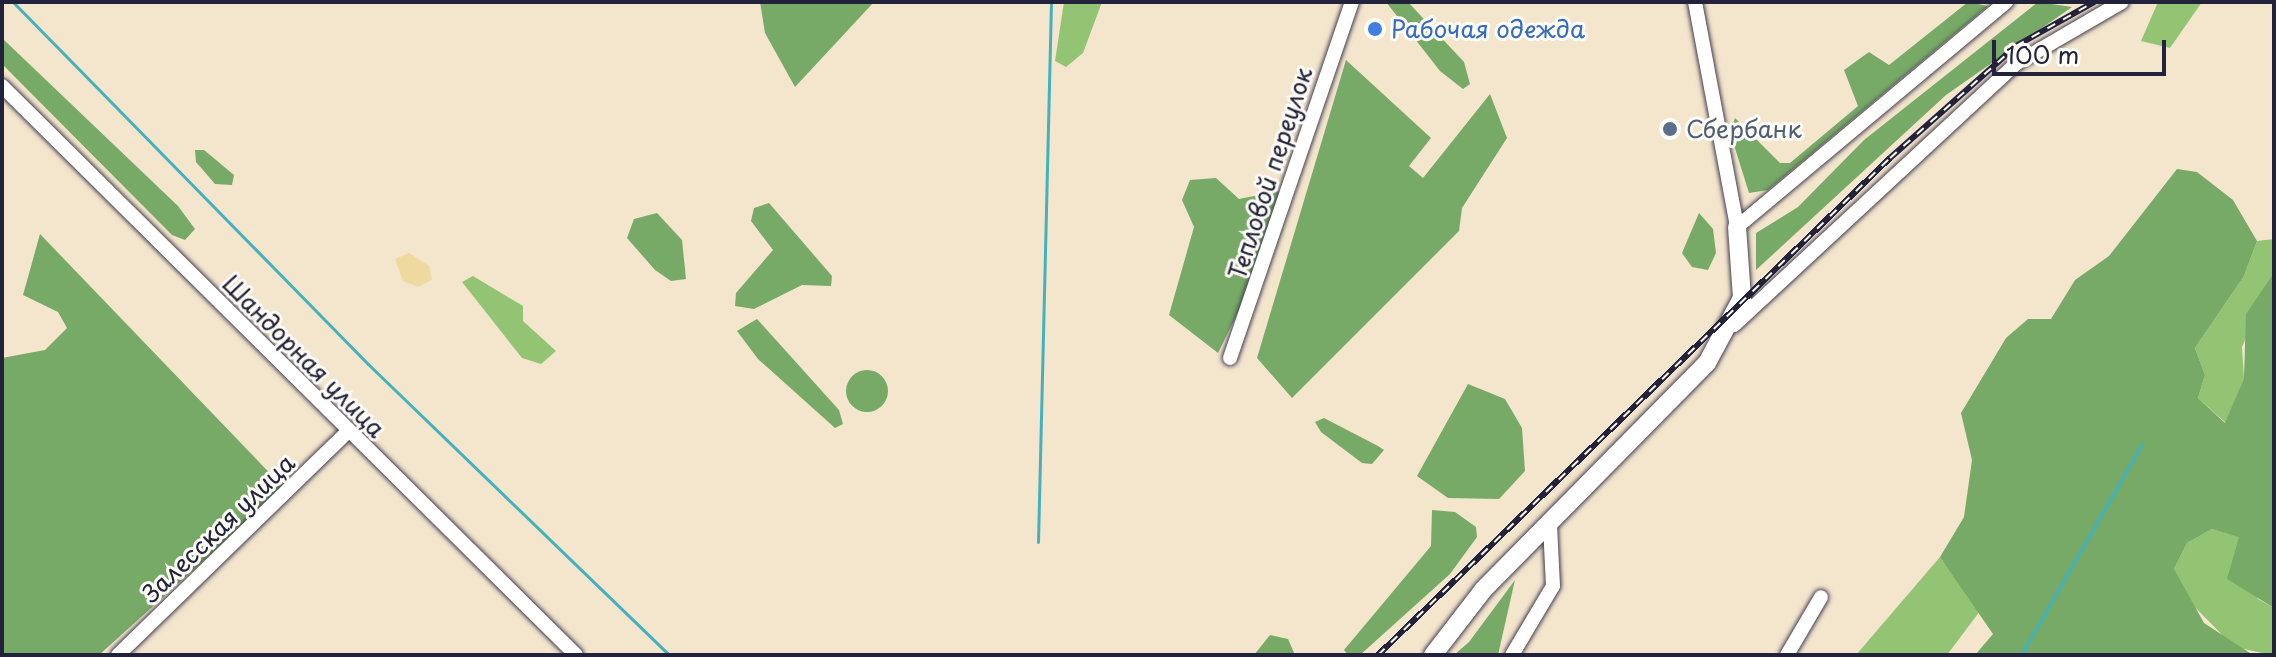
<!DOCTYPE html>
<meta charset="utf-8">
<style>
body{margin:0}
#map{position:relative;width:2276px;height:657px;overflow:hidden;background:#f4e5cd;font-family:"Playpen Sans",sans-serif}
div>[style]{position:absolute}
.green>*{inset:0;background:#93c474}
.forest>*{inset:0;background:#76aa66}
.round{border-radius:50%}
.sand>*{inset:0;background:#eeda9e}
.stream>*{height:3px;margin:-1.5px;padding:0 1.5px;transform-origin:1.5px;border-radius:1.5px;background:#43b2be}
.roads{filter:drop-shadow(0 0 2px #423f51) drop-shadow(0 0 2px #423f51)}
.minor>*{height:14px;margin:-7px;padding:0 7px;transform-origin:7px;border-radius:7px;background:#fff}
.major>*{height:18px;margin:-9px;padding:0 9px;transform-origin:9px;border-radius:9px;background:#fff}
.rail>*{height:6px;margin-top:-3px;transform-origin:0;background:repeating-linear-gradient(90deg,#fdfcf7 0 9px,#22223b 0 18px);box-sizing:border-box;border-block:2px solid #22223b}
.dots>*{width:22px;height:22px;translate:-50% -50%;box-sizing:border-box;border:4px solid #fdfcf7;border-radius:50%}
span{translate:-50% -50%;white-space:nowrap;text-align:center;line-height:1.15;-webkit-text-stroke:6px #fdfcf7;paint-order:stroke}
.shop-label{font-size:24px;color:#366cbe}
.left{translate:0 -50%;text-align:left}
.service-label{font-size:24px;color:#4e5e75}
.street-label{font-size:24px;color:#22223b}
.frame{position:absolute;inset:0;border:4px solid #22223b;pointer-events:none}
.scale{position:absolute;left:1992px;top:40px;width:174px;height:36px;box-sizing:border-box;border:4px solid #22223b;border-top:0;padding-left:10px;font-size:24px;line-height:28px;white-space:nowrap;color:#22223b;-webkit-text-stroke:6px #fdfcf7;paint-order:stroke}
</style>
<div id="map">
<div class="green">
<div style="clip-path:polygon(1064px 2px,1102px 2px,1083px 53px,1066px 67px,1055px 61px)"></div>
<div style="clip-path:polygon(2158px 2px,2202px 2px,2170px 48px,2141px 41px)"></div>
<div style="clip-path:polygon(2274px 239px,2274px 273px,2242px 347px,2244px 378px,2226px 423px,2198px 398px,2205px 375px,2195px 348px,2244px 276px,2257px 241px)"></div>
<div style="clip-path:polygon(473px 276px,523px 306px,523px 321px,556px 351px,541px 364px,522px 358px,462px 282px)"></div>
<div style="clip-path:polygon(2212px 529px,2240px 536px,2258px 599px,2274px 608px,2272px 655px,2234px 647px,2185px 597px,2174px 569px,2187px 543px)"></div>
<div style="clip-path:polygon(1940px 557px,1980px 611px,1947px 655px,1856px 655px)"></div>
</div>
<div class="forest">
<div style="clip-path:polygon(760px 2px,874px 2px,795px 87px,765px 33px)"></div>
<div style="clip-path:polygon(1386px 2px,1408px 2px,1464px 62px,1470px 84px,1463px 89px,1440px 71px)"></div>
<div style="clip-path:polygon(1968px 2px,1988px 6px,1768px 190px,1749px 193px,1730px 132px,1735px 118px,1780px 163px,1790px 163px,1858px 106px,1844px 70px,1869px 52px,1889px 65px)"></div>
<div style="clip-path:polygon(2038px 2px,2072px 7px,1946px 95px,1756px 270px,1756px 233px,1798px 207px,1864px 140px)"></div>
<div style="clip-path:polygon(2px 38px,178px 206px,195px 229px,185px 240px,172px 235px,2px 64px)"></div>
<div style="clip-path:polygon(1346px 60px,1431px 138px,1409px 166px,1423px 178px,1490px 94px,1507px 138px,1462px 208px,1459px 231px,1292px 398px,1257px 358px)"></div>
<div style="clip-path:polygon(204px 150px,234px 175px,232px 185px,215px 184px,196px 162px,195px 150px)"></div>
<div style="clip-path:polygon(2177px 169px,2197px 172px,2233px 200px,2257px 241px,2244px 276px,2195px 348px,2205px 375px,2198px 398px,2225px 423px,2244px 378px,2246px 314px,2274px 273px,2274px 608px,2227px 579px,2239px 537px,2212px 529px,2187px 543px,2174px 569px,2204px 623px,2253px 655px,1975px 655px,1993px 634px,1940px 557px,1964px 517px,1972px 460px,1961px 413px,2006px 338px,2028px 319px,2051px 319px,2075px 280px,2109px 256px)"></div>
<div style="clip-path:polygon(1216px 178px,1239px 199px,1280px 191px,1255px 278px,1218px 353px,1169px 315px,1194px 227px,1182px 200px,1190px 180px)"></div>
<div style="clip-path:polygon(769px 203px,832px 276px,831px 286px,802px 285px,754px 309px,735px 306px,736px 293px,773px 250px,751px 221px,754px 208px)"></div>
<div style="clip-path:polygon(657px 213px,682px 240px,686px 279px,671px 281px,655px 270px,627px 238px,634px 219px)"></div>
<div style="clip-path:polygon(1699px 213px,1713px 229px,1716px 253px,1708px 270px,1692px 267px,1682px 253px)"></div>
<div style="clip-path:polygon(40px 234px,284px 488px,99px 655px,2px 655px,2px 358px,45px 350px,67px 328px,58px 312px,23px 295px)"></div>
<div style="clip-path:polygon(757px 319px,839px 410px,843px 424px,835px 428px,758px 359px,737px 331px)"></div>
<div class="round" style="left:846px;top:370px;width:42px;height:42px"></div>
<div style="clip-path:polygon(1468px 384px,1505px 399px,1522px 428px,1525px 471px,1499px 499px,1448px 498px,1417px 476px)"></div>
<div style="clip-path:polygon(1324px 418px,1378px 446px,1384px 450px,1372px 464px,1362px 463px,1321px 432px,1315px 422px)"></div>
<div style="clip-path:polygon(1432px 510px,1455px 512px,1476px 527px,1477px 537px,1450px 574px,1360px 655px,1348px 655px,1344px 650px,1431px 546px)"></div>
<div style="clip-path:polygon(1515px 580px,1498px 655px,1454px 655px,1469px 642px)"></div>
<div style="clip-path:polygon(1270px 635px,1288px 639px,1295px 655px,1254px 655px)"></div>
</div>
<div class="sand">
<div style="clip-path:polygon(409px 253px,429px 266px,432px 280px,418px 287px,403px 281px,395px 259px)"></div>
</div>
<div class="stream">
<div style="left:13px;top:2px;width:507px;rotate:45.56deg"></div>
<div style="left:368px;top:364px;width:419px;rotate:44deg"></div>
<div style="left:1038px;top:542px;width:540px;rotate:-88.62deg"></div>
<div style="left:2021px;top:655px;width:243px;rotate:-60.2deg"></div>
</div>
<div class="roads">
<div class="minor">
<div style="left:1695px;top:2px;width:229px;rotate:79.4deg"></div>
<div style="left:1737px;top:227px;width:351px;rotate:-39.9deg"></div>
<div style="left:2px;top:86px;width:808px;rotate:44.75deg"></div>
<div style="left:1734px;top:325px;width:386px;rotate:-42.8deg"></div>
<div style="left:2017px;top:63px;width:121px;rotate:-30.2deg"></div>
<div style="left:1230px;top:358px;width:376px;rotate:-71.1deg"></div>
<div style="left:118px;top:655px;width:321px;rotate:-44.2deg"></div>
<div style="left:1512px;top:655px;width:80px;rotate:-59.3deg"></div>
<div style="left:1553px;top:586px;width:61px;rotate:-92.8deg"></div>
<div style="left:1787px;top:655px;width:67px;rotate:-59.6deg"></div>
</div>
<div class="major">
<div style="left:1433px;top:655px;width:83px;rotate:-52.3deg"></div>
<div style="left:1484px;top:589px;width:317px;rotate:-45.4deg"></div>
<div style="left:1707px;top:363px;width:74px;rotate:-61.7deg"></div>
<div style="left:1742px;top:298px;width:71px;rotate:-94deg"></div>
</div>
</div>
<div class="rail">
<div style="left:1378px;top:655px;width:714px;rotate:-44.15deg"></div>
<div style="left:1890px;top:158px;width:169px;rotate:-41.6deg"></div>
<div style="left:2016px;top:46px;width:90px;rotate:-29.4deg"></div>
</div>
<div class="dots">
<div style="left:1375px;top:29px;background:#3f7fe0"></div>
<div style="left:1670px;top:129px;background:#5c6f8a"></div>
</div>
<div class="shop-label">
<span class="left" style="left:1391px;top:29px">Рабочая одежда</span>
</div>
<div class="service-label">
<span class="left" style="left:1686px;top:129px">Сбербанк</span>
</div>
<div class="street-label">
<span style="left:1270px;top:173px;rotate:-72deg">Тепловой переулок</span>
<span style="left:304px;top:356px;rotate:45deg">Шандорная улица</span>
<span style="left:218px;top:528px;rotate:-44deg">Залесская улица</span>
</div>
<div class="frame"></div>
<div class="scale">100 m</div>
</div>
